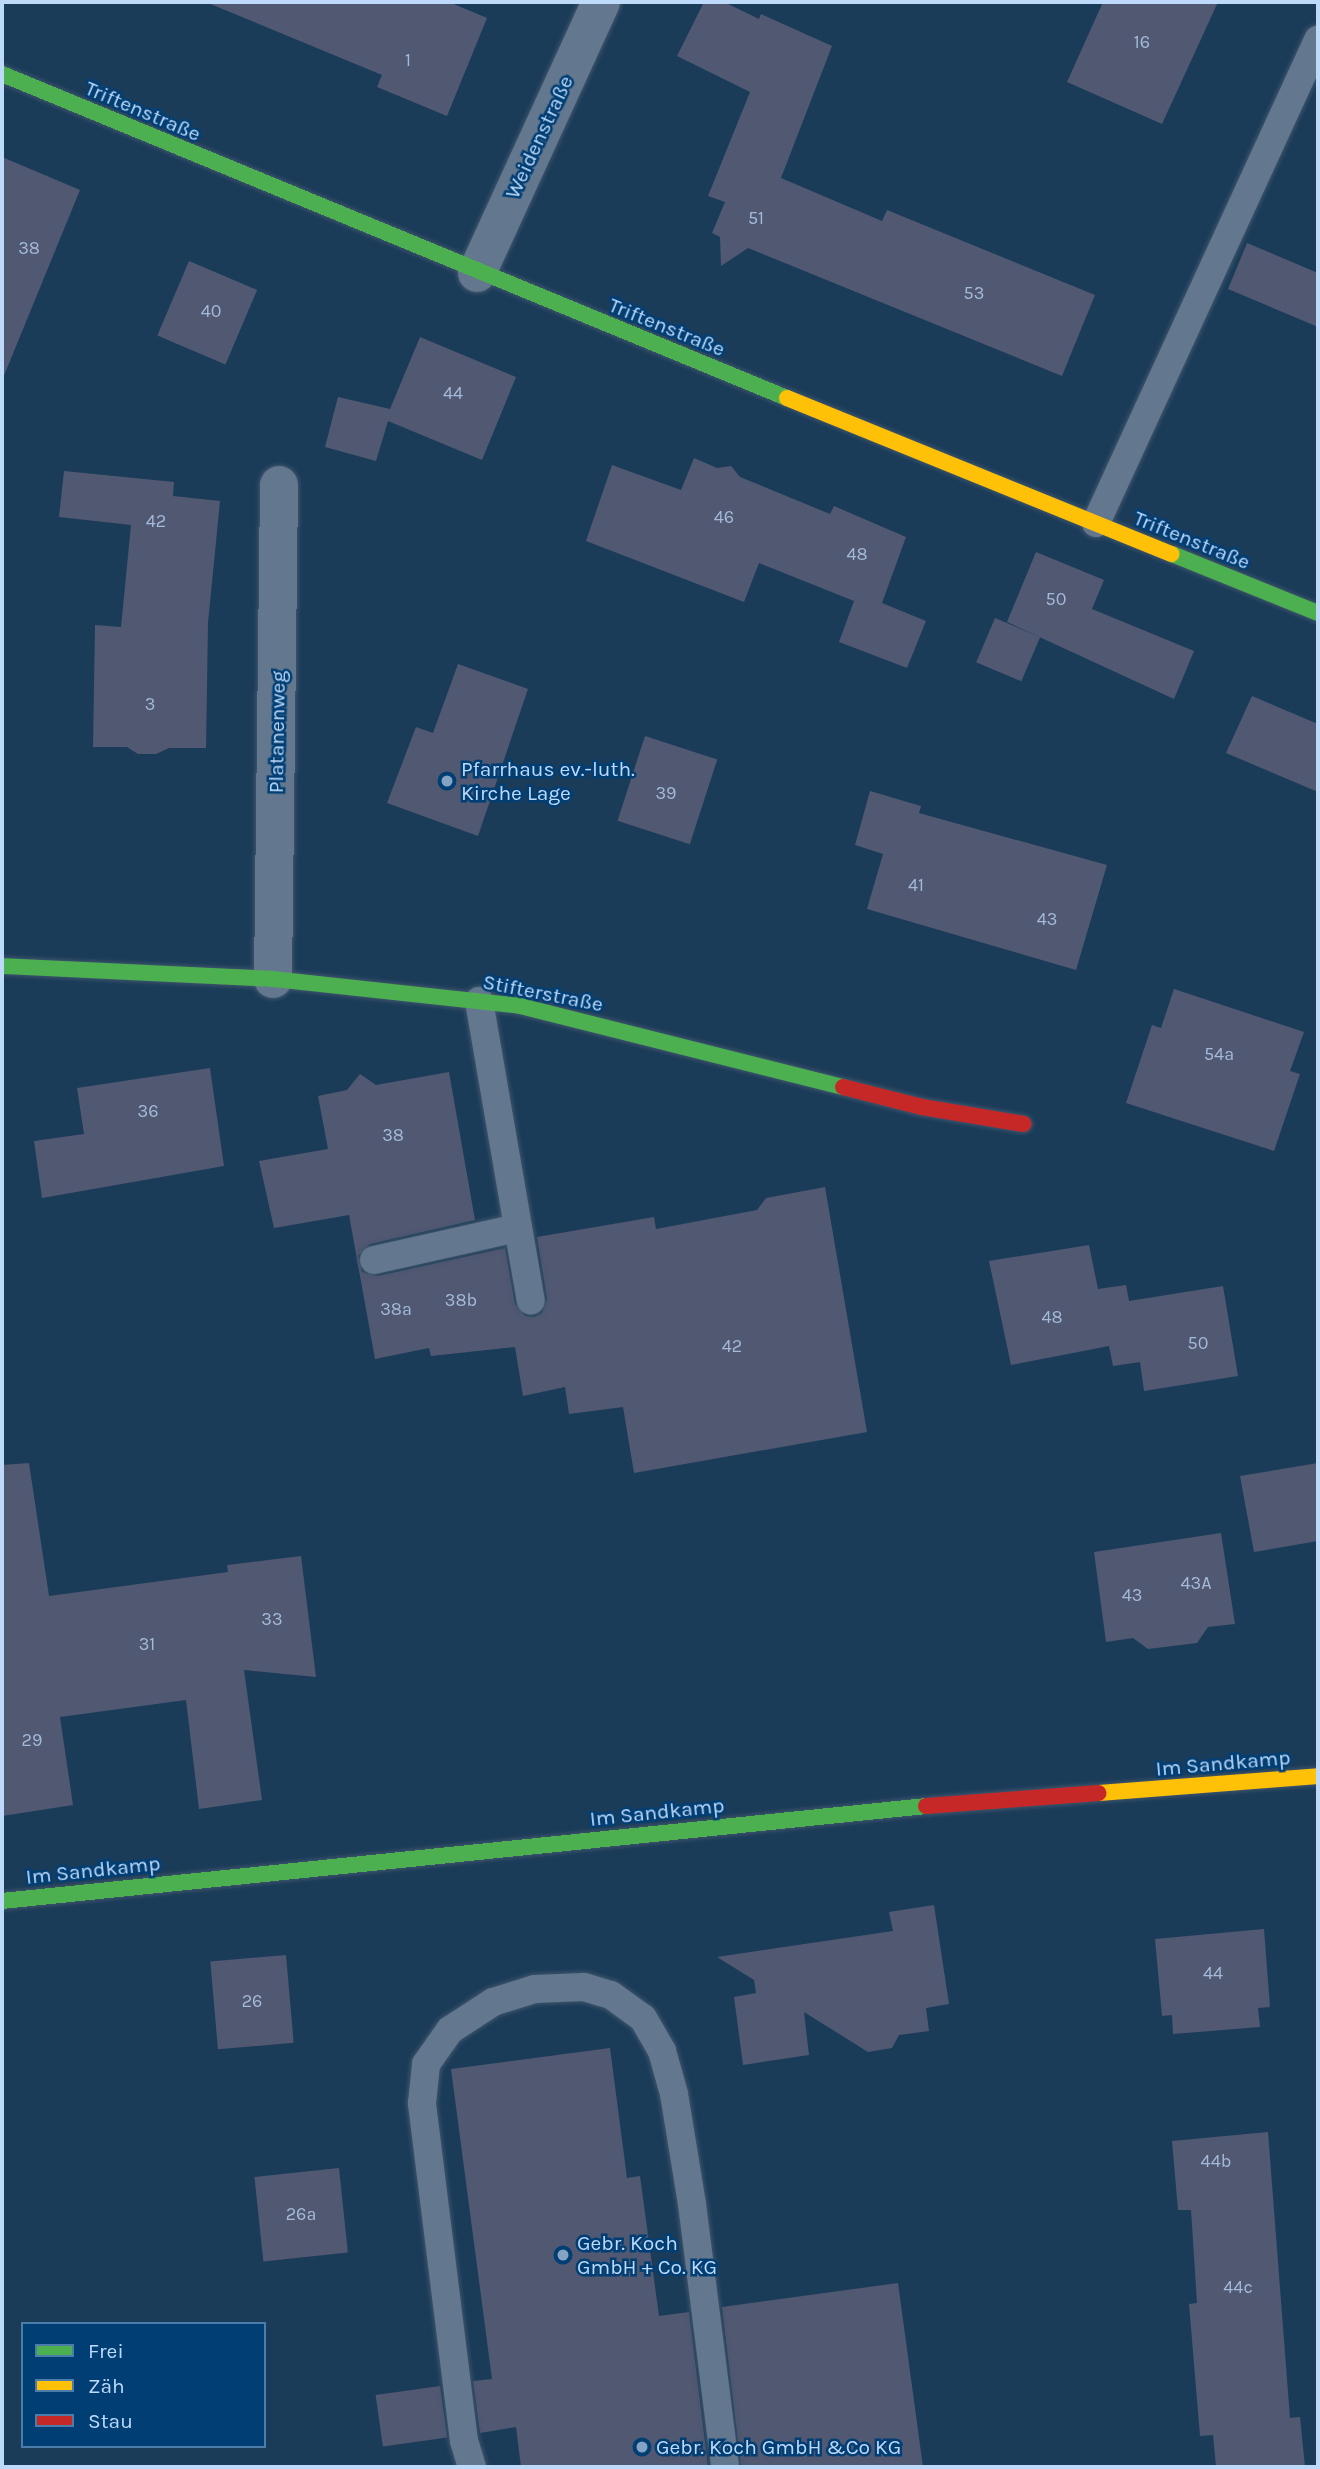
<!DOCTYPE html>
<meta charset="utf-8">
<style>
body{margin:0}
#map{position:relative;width:1320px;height:2469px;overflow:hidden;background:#1b3c59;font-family:Karla,sans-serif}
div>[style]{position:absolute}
.building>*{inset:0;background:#515872;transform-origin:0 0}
.roads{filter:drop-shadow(0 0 2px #3f556b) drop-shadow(0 0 2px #3f556b)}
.lane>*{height:28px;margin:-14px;padding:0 14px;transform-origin:14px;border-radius:14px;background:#63788e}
.street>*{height:38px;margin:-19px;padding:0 19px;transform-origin:19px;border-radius:19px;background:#63788e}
.fast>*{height:16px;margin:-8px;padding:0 8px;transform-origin:8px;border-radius:8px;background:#4caf50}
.slow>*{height:16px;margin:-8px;padding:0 8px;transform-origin:8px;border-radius:8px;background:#ffc107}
.jam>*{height:16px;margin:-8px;padding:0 8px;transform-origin:8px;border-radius:8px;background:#c62828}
.dots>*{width:19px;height:19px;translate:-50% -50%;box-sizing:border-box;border:4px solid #003e74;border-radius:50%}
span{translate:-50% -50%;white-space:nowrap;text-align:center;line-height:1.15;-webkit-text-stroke:5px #003e74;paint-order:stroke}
.number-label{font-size:18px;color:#a3bad9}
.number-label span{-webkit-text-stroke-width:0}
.street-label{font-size:21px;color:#bedafb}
.poi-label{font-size:21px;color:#bedafb}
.left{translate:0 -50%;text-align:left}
.frame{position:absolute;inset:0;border:4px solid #bedafb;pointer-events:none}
.legend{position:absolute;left:21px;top:2322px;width:245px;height:126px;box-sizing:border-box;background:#003e74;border:2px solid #4c7caa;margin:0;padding:9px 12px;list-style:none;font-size:21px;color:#bedafb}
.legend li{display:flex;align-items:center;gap:14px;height:35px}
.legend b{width:35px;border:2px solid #4c7caa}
</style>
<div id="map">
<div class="building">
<div style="clip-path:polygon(449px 2px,487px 18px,447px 116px,377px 87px,382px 75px,208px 3px)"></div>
<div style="clip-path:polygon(704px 2px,724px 2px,759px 19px,761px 14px,832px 46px,781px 178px,882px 221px,887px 210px,1095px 295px,1062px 376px,748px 248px,721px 266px,720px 237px,712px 233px,725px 202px,708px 196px,750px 92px,677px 56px)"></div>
<div style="clip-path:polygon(1103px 2px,1218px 2px,1162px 124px,1067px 82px)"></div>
<div style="clip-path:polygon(2px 157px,80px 190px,3px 378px,2px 377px)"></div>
<div style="clip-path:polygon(1247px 243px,1318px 273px,1318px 327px,1228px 289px)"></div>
<div style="left:189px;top:261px;width:74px;height:81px;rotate:23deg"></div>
<div style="clip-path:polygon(420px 337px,516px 377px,482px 460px,388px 421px,376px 461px,325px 447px,338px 397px,390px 409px)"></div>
<div style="clip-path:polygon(694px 458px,717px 468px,731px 466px,740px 477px,830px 514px,834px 506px,906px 537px,882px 603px,926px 621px,907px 668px,839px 642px,854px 601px,759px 563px,744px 602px,586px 541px,612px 465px,681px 490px)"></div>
<div style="clip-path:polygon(64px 471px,174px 482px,173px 496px,220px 501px,208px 623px,206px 748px,169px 748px,156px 754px,138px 754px,127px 747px,93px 747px,95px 625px,121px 627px,131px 525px,59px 517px)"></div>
<div style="clip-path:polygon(1036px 552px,1104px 580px,1092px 609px,1194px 651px,1174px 699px,1007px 622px)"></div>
<div style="left:995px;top:618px;width:49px;height:48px;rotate:23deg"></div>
<div style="clip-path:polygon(458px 664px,528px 689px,478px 836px,387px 803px,416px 727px,433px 733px)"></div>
<div style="clip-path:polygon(1252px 696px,1318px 724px,1318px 792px,1226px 753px)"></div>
<div style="left:645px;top:736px;width:76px;height:89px;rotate:18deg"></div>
<div style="clip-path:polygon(870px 791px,921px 806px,919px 813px,1107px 865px,1076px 970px,867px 909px,883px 854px,855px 845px)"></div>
<div style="clip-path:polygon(1174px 989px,1304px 1032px,1290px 1071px,1300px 1074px,1274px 1151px,1126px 1103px,1152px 1025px,1161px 1028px)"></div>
<div style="clip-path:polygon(210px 1068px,224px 1166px,42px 1198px,34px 1141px,84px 1134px,77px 1088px)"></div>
<div style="clip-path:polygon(449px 1072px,475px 1220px,370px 1244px,358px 1256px,362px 1272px,378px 1276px,505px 1248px,515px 1304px,525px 1316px,534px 1317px,542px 1313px,547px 1299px,537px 1237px,654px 1217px,656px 1229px,757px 1210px,766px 1198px,825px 1187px,867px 1432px,634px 1473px,623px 1407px,569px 1414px,565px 1387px,523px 1396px,515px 1347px,431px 1356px,429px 1348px,375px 1359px,349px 1215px,274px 1228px,259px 1161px,328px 1149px,318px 1096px,347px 1090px,360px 1074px,376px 1085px)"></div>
<div style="clip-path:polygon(1089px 1245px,1098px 1289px,1126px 1285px,1129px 1301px,1223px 1286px,1238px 1376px,1144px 1391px,1140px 1362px,1113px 1366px,1109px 1346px,1011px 1365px,989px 1261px)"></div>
<div style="clip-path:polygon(29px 1463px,49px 1596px,228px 1572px,227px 1565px,301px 1556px,316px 1677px,244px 1670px,262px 1800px,199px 1809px,186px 1700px,60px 1717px,73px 1805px,2px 1816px,2px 1465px)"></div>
<div style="clip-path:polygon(1318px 1463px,1318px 1541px,1254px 1552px,1240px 1476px)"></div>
<div style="clip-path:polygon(1221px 1533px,1235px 1624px,1208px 1627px,1197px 1643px,1148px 1649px,1133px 1638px,1106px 1642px,1094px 1552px)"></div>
<div style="clip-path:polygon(934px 1905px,949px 2004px,926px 2008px,929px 2031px,899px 2035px,892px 2048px,868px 2052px,804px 2012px,809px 2055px,743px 2065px,734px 1997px,756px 1993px,754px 1980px,717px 1957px,893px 1931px,889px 1912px)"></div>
<div style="clip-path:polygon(1264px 1929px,1270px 2007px,1258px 2008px,1260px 2027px,1173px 2034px,1172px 2015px,1162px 2016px,1155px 1939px)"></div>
<div style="left:286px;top:1955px;width:88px;height:76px;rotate:85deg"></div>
<div style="clip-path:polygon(610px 2048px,627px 2178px,640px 2176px,659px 2316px,689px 2312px,708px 2467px,521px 2467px,516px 2427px,480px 2433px,473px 2381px,492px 2379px,451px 2069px)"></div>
<div style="clip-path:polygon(1268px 2132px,1290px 2418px,1300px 2417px,1305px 2467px,1216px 2467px,1213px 2435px,1200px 2436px,1189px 2304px,1197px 2303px,1191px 2210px,1178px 2210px,1172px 2141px)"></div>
<div style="left:339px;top:2168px;width:85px;height:85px;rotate:84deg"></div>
<div style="clip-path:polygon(898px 2283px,923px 2467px,741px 2467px,722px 2307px)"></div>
<div style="left:440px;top:2386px;width:52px;height:65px;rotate:82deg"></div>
</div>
<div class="roads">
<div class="lane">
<div style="left:1096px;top:523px;width:532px;rotate:-65.32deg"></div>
<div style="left:479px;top:1001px;width:304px;rotate:80.2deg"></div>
<div style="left:374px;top:1260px;width:147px;rotate:-12.6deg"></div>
<div style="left:472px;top:2467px;width:27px;rotate:-107deg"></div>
<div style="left:464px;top:2441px;width:341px;rotate:-97.1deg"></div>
<div style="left:422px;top:2103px;width:39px;rotate:-84deg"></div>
<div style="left:426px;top:2064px;width:42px;rotate:-54.8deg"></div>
<div style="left:450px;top:2030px;width:51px;rotate:-33.1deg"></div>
<div style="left:493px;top:2002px;width:44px;rotate:-17.2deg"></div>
<div style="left:535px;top:1989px;width:49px;rotate:-2.3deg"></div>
<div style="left:584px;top:1987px;width:28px;rotate:17deg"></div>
<div style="left:611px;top:1995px;width:39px;rotate:36deg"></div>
<div style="left:643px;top:2018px;width:38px;rotate:60deg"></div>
<div style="left:662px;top:2051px;width:45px;rotate:74.4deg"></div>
<div style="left:674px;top:2094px;width:111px;rotate:80.7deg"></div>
<div style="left:692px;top:2204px;width:265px;rotate:82.8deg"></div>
</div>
<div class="street">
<div style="left:477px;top:273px;width:298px;rotate:-65.4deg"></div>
<div style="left:273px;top:979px;width:494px;rotate:-89.3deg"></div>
</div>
<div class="fast">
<div style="left:2px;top:74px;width:849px;rotate:22.43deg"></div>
<div style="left:1172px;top:554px;width:157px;rotate:22deg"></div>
<div style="left:2px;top:966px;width:271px;rotate:2.7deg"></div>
<div style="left:273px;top:979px;width:248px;rotate:6.2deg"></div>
<div style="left:520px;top:1006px;width:333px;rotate:14.1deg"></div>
<div style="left:2px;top:1901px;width:929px;rotate:-5.87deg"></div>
</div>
<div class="slow">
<div style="left:787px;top:398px;width:415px;rotate:22.1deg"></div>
<div style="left:1099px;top:1793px;width:220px;rotate:-4.4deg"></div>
</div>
<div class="jam">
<div style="left:843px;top:1087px;width:81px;rotate:14.2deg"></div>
<div style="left:922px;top:1107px;width:103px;rotate:9.5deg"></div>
<div style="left:926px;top:1806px;width:173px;rotate:-4.3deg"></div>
</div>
</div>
<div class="dots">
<div style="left:447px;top:781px;background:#85a3c2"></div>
<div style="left:563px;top:2255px;background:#85a3c2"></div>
<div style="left:642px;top:2447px;background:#85a3c2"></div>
</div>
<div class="number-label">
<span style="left:1142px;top:42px">16</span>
<span style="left:408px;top:60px">1</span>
<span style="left:756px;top:218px">51</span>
<span style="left:29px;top:248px">38</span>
<span style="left:974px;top:293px">53</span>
<span style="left:211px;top:311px">40</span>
<span style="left:453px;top:393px">44</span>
<span style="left:724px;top:517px">46</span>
<span style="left:156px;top:521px">42</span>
<span style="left:857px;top:554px">48</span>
<span style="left:1056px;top:599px">50</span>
<span style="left:150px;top:704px">3</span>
<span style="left:666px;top:793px">39</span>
<span style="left:916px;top:885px">41</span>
<span style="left:1047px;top:919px">43</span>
<span style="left:1219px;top:1054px">54a</span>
<span style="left:148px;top:1111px">36</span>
<span style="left:393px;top:1135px">38</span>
<span style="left:461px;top:1300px">38b</span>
<span style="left:396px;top:1309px">38a</span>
<span style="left:1052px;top:1317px">48</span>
<span style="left:1198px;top:1343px">50</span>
<span style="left:732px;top:1346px">42</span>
<span style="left:1196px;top:1583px">43A</span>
<span style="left:1132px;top:1595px">43</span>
<span style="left:272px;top:1619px">33</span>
<span style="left:147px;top:1644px">31</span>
<span style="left:32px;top:1740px">29</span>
<span style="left:1213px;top:1973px">44</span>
<span style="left:252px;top:2001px">26</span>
<span style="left:1216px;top:2161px">44b</span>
<span style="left:301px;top:2214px">26a</span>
<span style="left:1238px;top:2287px">44c</span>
</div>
<div class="street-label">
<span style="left:143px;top:111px;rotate:23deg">Triftenstraße</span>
<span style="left:539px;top:137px;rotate:-65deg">Weidenstraße</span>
<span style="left:667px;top:327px;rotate:22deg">Triftenstraße</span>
<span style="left:1192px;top:540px;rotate:22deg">Triftenstraße</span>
<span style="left:277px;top:732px;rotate:-89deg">Platanenweg</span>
<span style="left:543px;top:993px;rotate:11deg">Stifterstraße</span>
<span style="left:1223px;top:1763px;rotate:-5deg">Im Sandkamp</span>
<span style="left:657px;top:1812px;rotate:-6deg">Im Sandkamp</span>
<span style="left:93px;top:1870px;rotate:-6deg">Im Sandkamp</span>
</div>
<div class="poi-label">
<span class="left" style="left:461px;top:781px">Pfarrhaus ev.-luth.<br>Kirche Lage</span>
<span class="left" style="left:577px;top:2255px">Gebr. Koch<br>GmbH + Co. KG</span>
<span class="left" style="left:656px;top:2447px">Gebr. Koch GmbH &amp;Co KG</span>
</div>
<div class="frame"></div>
<ul class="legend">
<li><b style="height:9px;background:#4caf50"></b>Frei</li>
<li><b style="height:9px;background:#ffc107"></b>Zäh</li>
<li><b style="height:9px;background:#c62828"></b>Stau</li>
</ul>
</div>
